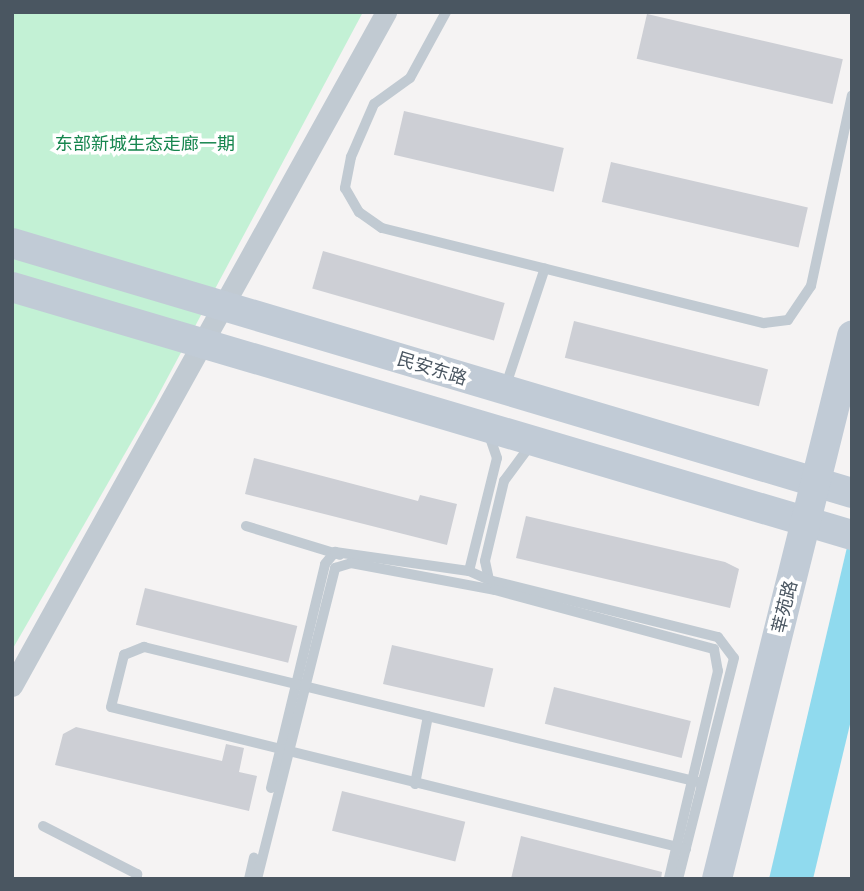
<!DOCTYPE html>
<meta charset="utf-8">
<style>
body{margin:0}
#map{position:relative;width:864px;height:891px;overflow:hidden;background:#f5f3f3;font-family:Helvetica,"Noto Sans SC",sans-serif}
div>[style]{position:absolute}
.green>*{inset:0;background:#c3f1d5}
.water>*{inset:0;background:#90daee}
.building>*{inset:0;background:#cdcfd5;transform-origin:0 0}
.lane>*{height:10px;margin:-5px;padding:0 5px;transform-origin:5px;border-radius:5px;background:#c1cad2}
.street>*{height:21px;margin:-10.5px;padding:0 10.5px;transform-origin:10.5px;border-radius:10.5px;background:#c1cad2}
.secondary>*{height:30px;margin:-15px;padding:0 15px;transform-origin:15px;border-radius:15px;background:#c1cbd6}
span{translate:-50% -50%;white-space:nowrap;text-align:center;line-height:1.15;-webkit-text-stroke:7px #fff;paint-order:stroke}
.park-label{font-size:18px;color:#17864f}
.street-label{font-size:18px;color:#4a5661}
.frame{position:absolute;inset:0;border:14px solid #4a5661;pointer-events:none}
</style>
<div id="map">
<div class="green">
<div style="clip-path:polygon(12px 12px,363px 12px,154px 403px,12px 650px)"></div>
</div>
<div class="water">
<div style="clip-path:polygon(852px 526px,852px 716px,813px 879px,769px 879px)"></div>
</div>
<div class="building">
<div style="left:647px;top:14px;width:201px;height:46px;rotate:13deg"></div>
<div style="left:404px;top:111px;width:164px;height:45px;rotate:13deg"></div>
<div style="left:611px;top:162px;width:202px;height:41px;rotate:13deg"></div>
<div style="left:323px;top:251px;width:189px;height:39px;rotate:16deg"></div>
<div style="left:574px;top:321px;width:200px;height:38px;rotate:14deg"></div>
<div style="clip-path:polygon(254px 458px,418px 501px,420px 495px,457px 504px,447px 545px,245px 494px)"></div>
<div style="clip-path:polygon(526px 516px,725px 562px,739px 569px,730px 608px,516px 558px)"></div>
<div style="left:145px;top:588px;width:157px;height:38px;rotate:14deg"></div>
<div style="left:392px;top:645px;width:104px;height:40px;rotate:13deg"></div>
<div style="left:554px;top:687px;width:141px;height:38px;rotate:14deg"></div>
<div style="clip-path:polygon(76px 727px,222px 761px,226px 744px,244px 748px,239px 772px,257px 776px,249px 811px,55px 765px,63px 734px)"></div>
<div style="left:342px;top:791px;width:127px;height:41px;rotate:14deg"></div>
<div style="clip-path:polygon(521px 836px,662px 872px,661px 879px,511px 879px)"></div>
</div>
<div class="lane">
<div style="left:446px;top:12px;width:75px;rotate:118.6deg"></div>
<div style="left:410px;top:78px;width:44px;rotate:144.2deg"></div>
<div style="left:374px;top:104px;width:58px;rotate:113.5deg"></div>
<div style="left:351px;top:157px;width:32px;rotate:101deg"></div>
<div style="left:345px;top:188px;width:28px;rotate:60deg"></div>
<div style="left:359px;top:212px;width:28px;rotate:35deg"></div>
<div style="left:382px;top:228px;width:394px;rotate:14deg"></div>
<div style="left:764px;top:323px;width:24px;rotate:-7deg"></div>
<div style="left:788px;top:320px;width:41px;rotate:-55.9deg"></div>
<div style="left:811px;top:286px;width:195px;rotate:-77.9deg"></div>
<div style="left:505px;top:388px;width:126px;rotate:-71.6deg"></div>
<div style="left:532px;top:443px;width:47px;rotate:126.4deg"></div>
<div style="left:504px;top:481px;width:82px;rotate:103.4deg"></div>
<div style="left:485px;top:561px;width:19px;rotate:78deg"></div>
<div style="left:489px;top:580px;width:236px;rotate:14deg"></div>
<div style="left:718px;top:637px;width:26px;rotate:53deg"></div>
<div style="left:734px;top:658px;width:228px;rotate:104.2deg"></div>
<div style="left:246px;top:526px;width:98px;rotate:17.1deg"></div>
<div style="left:469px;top:571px;width:116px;rotate:-76.1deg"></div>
<div style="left:497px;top:458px;width:28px;rotate:-109deg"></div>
<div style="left:415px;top:784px;width:69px;rotate:-79.2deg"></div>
<div style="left:271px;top:788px;width:230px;rotate:-76.4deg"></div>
<div style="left:325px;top:564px;width:16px;rotate:-50deg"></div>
<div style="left:335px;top:552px;width:135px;rotate:8.1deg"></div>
<div style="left:469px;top:571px;width:22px;rotate:24deg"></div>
<div style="left:43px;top:826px;width:106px;rotate:27.1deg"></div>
<div style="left:137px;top:874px;width:5px;rotate:90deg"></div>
<div style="left:686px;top:849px;width:592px;rotate:-166.13deg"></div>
<div style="left:111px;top:707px;width:54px;rotate:-76deg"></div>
<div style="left:124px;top:655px;width:22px;rotate:-22deg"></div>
<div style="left:144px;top:647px;width:574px;rotate:13.7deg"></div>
<div style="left:249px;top:879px;width:22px;rotate:-77deg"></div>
<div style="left:257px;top:879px;width:321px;rotate:-75.9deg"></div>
<div style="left:335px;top:568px;width:17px;rotate:-17deg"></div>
<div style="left:351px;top:563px;width:147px;rotate:10.6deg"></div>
<div style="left:495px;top:590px;width:227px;rotate:15.1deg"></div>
<div style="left:714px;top:649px;width:22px;rotate:80deg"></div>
<div style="left:718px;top:671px;width:214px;rotate:103.3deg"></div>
</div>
<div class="street">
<div style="left:12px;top:686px;width:771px;rotate:-60.97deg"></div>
</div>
<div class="secondary">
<div style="left:12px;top:243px;width:876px;rotate:16.57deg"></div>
<div style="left:12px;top:287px;width:876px;rotate:16.45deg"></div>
<div style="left:717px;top:879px;width:560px;rotate:-76.04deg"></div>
</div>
<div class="park-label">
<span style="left:145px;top:144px">东部新城生态走廊一期</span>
</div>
<div class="street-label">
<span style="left:432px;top:369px;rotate:17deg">民安东路</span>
<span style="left:785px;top:607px;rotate:-76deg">莘苑路</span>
</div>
<div class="frame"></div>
</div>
